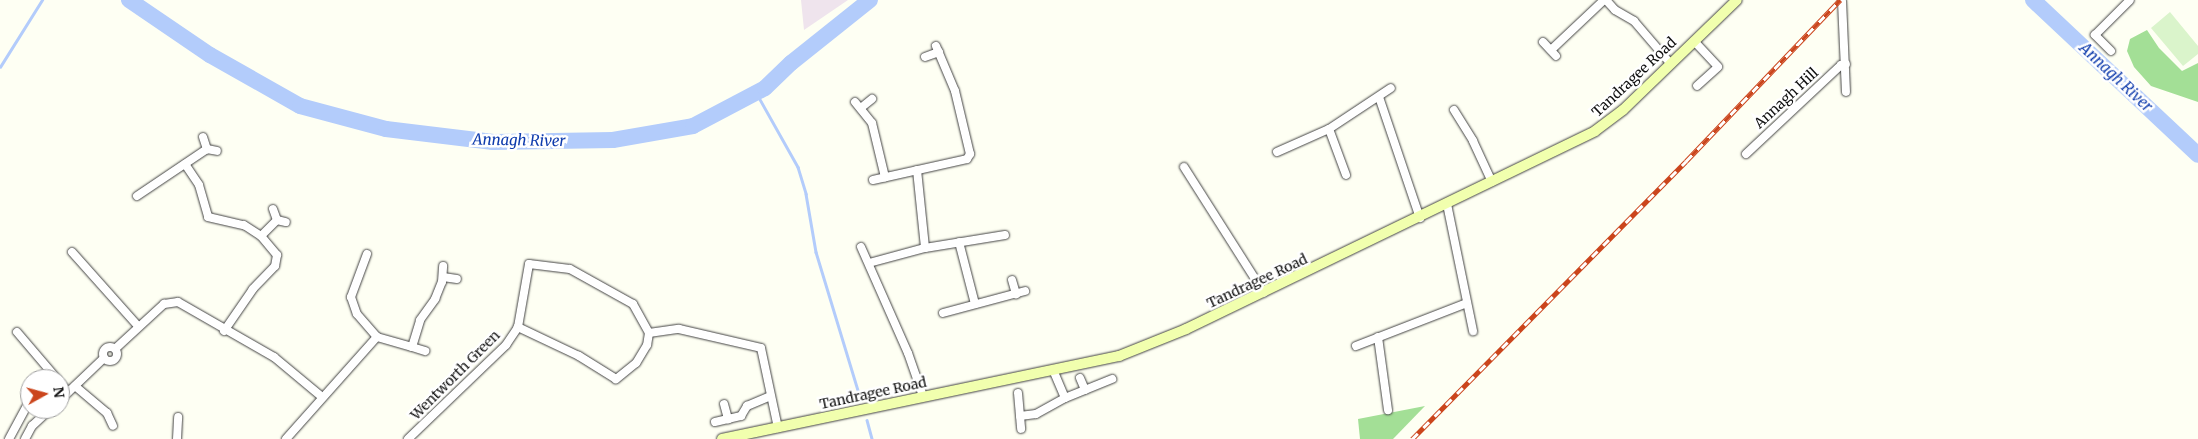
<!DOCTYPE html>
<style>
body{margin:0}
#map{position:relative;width:2198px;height:439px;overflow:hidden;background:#fefff3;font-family:Merriweather,serif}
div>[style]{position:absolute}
.industrial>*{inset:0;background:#efe4ed}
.forest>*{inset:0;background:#a3df96}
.pitch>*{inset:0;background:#daf4cb}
.stream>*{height:2.5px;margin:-1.25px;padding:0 1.25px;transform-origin:1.25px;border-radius:1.25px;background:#b3ccfb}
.river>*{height:16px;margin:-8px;padding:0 8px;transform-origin:8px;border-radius:8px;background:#b3ccfb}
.roads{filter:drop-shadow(0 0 1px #434343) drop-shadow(0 0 1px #434343)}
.minor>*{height:8px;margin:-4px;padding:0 4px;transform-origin:4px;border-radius:4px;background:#fff}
.minor>.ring{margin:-4px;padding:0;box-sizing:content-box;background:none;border:8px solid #fff;border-radius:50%}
.secondary>*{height:10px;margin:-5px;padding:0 5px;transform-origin:5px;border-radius:5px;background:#f1ffae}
.rail>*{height:4.5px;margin-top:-2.25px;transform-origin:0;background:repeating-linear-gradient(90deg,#fff 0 8px,#cb451c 0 16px);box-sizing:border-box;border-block:1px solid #cb451c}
span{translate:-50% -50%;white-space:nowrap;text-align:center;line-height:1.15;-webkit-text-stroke:5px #fff;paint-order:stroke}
.street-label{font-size:14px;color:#101010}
.water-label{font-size:15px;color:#0e3bac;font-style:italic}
.north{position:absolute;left:20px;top:369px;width:50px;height:50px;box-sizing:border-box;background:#fff;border:1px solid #9f9f9f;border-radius:50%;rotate:83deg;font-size:14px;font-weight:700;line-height:20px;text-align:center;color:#101010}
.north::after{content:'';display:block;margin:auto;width:18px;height:22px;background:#cb451c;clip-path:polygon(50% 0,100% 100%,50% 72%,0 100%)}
</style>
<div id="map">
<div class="industrial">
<div style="clip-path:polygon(801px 0,848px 0,804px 30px)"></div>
</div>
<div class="forest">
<div style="clip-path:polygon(2147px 30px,2159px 48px,2182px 71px,2198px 63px,2198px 102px,2151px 86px,2134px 67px,2127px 51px,2130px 39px)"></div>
<div style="clip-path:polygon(1425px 406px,1393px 439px,1360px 439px,1358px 419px)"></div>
</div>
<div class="pitch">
<div style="clip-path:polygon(2170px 12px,2198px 46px,2198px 54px,2183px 66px,2151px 28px)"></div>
</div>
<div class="stream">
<div style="left:0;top:67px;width:79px;rotate:-57.9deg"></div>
<div style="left:757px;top:94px;width:84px;rotate:60.7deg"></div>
<div style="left:798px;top:167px;width:28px;rotate:73deg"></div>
<div style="left:806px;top:194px;width:59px;rotate:80.2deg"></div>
<div style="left:816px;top:252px;width:144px;rotate:73.1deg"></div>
<div style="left:867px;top:420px;width:20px;rotate:75deg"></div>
</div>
<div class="river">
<div style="left:129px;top:0;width:98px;rotate:34.2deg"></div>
<div style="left:210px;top:55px;width:103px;rotate:29.5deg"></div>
<div style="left:300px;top:106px;width:89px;rotate:15deg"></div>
<div style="left:386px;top:129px;width:108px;rotate:6.9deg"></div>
<div style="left:493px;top:142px;width:120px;rotate:-1deg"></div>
<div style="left:613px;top:140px;width:81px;rotate:-9.9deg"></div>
<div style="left:693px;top:126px;width:81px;rotate:-27.8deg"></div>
<div style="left:765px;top:88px;width:36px;rotate:-44deg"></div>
<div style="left:791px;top:63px;width:101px;rotate:-38.6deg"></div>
<div style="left:2033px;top:0;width:226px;rotate:43.2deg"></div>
</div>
<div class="roads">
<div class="minor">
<div style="left:1606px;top:0;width:13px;rotate:48deg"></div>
<div style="left:1615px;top:10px;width:22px;rotate:30deg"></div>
<div style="left:1634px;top:21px;width:55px;rotate:49.4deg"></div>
<div style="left:1842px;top:1px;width:91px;rotate:87.5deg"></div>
<div style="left:1694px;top:41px;width:35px;rotate:47deg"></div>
<div style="left:1718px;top:67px;width:28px;rotate:138deg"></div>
<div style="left:1543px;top:42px;width:19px;rotate:47deg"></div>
<div style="left:1551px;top:50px;width:73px;rotate:-43.3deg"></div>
<div style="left:2111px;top:51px;width:23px;rotate:-135deg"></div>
<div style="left:2095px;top:35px;width:49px;rotate:-45deg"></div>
<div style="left:925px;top:57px;width:15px;rotate:-20deg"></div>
<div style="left:1379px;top:97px;width:128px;rotate:71.3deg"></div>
<div style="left:855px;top:102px;width:27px;rotate:51deg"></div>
<div style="left:872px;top:123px;width:56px;rotate:76.5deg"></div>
<div style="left:862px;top:107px;width:13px;rotate:-39deg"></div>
<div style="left:1454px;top:110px;width:36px;rotate:58deg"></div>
<div style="left:1473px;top:141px;width:45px;rotate:65.1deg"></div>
<div style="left:1329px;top:129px;width:49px;rotate:69.7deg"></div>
<div style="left:203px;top:137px;width:13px;rotate:72deg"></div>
<div style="left:1277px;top:152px;width:57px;rotate:-23.9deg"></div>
<div style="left:1329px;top:129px;width:74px;rotate:-33.5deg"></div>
<div style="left:1746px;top:154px;width:130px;rotate:-43.1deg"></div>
<div style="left:1841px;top:65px;width:5px;rotate:-11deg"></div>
<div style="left:185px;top:164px;width:25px;rotate:56deg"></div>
<div style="left:199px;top:185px;width:33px;rotate:74deg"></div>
<div style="left:208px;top:217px;width:37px;rotate:13deg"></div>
<div style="left:244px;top:225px;width:20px;rotate:33deg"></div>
<div style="left:261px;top:236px;width:25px;rotate:50deg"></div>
<div style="left:277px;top:255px;width:11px;rotate:100deg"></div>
<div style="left:275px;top:266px;width:32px;rotate:134deg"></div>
<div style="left:253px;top:289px;width:51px;rotate:124.6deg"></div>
<div style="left:1184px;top:167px;width:149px;rotate:57.6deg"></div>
<div style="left:917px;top:170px;width:78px;rotate:84.1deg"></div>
<div style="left:873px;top:180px;width:96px;rotate:-12.6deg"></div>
<div style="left:967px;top:159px;width:6px;rotate:-59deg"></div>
<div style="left:970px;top:154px;width:65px;rotate:-103.4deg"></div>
<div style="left:955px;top:91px;width:49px;rotate:-112.9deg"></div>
<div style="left:137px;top:196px;width:84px;rotate:-33.9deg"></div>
<div style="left:207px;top:149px;width:10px;rotate:11deg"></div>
<div style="left:1447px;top:204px;width:130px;rotate:78.4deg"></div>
<div style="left:273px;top:209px;width:12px;rotate:70deg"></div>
<div style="left:261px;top:236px;width:23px;rotate:-45deg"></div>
<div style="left:277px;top:220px;width:9px;rotate:13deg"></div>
<div style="left:959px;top:242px;width:64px;rotate:75.5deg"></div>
<div style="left:861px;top:247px;width:116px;rotate:66.1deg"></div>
<div style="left:908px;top:353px;width:46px;rotate:70.8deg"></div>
<div style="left:72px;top:252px;width:99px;rotate:48.3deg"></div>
<div style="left:367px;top:254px;width:46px;rotate:110.4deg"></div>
<div style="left:351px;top:297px;width:18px;rotate:71deg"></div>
<div style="left:357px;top:314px;width:30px;rotate:49deg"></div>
<div style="left:377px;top:337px;width:36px;rotate:16deg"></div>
<div style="left:412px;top:347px;width:28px;rotate:-73deg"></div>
<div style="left:420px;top:320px;width:26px;rotate:-54deg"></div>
<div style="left:435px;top:299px;width:18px;rotate:-68deg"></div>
<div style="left:442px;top:282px;width:16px;rotate:-86deg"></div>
<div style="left:869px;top:263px;width:58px;rotate:-15deg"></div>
<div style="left:925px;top:248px;width:81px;rotate:-9.2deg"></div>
<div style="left:443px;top:277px;width:14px;rotate:8deg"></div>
<div style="left:1012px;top:280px;width:15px;rotate:74deg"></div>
<div style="left:943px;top:313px;width:85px;rotate:-15deg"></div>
<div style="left:17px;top:332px;width:62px;rotate:49.6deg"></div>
<div style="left:649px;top:333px;width:30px;rotate:-8deg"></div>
<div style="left:679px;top:329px;width:84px;rotate:13deg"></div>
<div style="left:761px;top:348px;width:82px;rotate:78deg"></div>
<div style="left:1378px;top:337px;width:74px;rotate:82.2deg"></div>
<div style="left:1356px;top:346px;width:119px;rotate:-21.2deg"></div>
<div style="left:412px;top:347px;width:14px;rotate:17deg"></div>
<div class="ring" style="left:103px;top:347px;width:6px;height:6px"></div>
<div style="left:115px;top:349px;width:67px;rotate:-42.6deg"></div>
<div style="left:164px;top:304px;width:14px;rotate:-8deg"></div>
<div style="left:178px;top:302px;width:111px;rotate:29.8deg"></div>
<div style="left:274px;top:357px;width:62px;rotate:39.8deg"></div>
<div style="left:1080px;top:378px;width:13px;rotate:67deg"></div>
<div style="left:60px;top:383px;width:12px;rotate:48deg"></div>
<div style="left:75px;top:386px;width:42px;rotate:40.2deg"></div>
<div style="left:107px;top:413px;width:14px;rotate:65deg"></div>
<div style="left:1018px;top:393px;width:36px;rotate:85deg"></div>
<div style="left:1065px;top:398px;width:51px;rotate:-22deg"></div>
<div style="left:60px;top:400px;width:61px;rotate:-43.7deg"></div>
<div style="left:724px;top:404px;width:16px;rotate:75deg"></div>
<div style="left:1020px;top:416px;width:16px;rotate:-7deg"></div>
<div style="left:1036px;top:414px;width:33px;rotate:-29deg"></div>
<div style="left:1065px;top:398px;width:30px;rotate:-113deg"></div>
<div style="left:715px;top:422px;width:27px;rotate:-13deg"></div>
<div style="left:741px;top:416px;width:12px;rotate:-59deg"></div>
<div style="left:747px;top:406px;width:25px;rotate:-23deg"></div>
<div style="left:9px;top:439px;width:44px;rotate:-61.7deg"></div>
<div style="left:25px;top:439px;width:15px;rotate:-62deg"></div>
<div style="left:32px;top:426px;width:25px;rotate:-43deg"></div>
<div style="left:177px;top:439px;width:22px;rotate:-87deg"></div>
<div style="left:286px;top:439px;width:137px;rotate:-48.3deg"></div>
<div style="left:408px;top:439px;width:136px;rotate:-43.8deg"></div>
<div style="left:506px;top:345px;width:22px;rotate:-56deg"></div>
<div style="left:518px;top:327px;width:64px;rotate:-80.1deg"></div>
<div style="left:529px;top:264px;width:41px;rotate:7deg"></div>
<div style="left:570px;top:269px;width:72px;rotate:29.1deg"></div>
<div style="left:633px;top:304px;width:33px;rotate:61deg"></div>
<div style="left:649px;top:333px;width:12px;rotate:99deg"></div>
<div style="left:647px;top:345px;width:21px;rotate:121deg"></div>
<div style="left:636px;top:363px;width:26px;rotate:141deg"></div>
<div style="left:616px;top:379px;width:44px;rotate:-148.1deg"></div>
<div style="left:579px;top:356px;width:68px;rotate:-154.6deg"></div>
</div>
<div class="secondary">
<div style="left:722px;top:439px;width:406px;rotate:-11.8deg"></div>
<div style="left:1119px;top:356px;width:72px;rotate:-21.9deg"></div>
<div style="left:1186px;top:329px;width:454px;rotate:-25.8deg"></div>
<div style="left:1595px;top:131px;width:35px;rotate:-37deg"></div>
<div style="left:1623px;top:110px;width:158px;rotate:-44deg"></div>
</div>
</div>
<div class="rail">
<div style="left:1412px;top:439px;width:390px;rotate:-45.4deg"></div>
<div style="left:1686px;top:161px;width:223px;rotate:-46.3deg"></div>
</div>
<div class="street-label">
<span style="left:1634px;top:77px;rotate:-43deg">Tandragee Road</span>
<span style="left:1786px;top:98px;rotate:-43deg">Annagh Hill</span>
<span style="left:1257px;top:281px;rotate:-25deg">Tandragee Road</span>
<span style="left:455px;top:375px;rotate:-45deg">Wentworth Green</span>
<span style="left:873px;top:393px;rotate:-12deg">Tandragee Road</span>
</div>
<div class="water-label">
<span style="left:2116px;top:77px;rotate:43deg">Annagh River</span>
<span style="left:519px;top:140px;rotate:1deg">Annagh River</span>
</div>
<div class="north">N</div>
</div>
